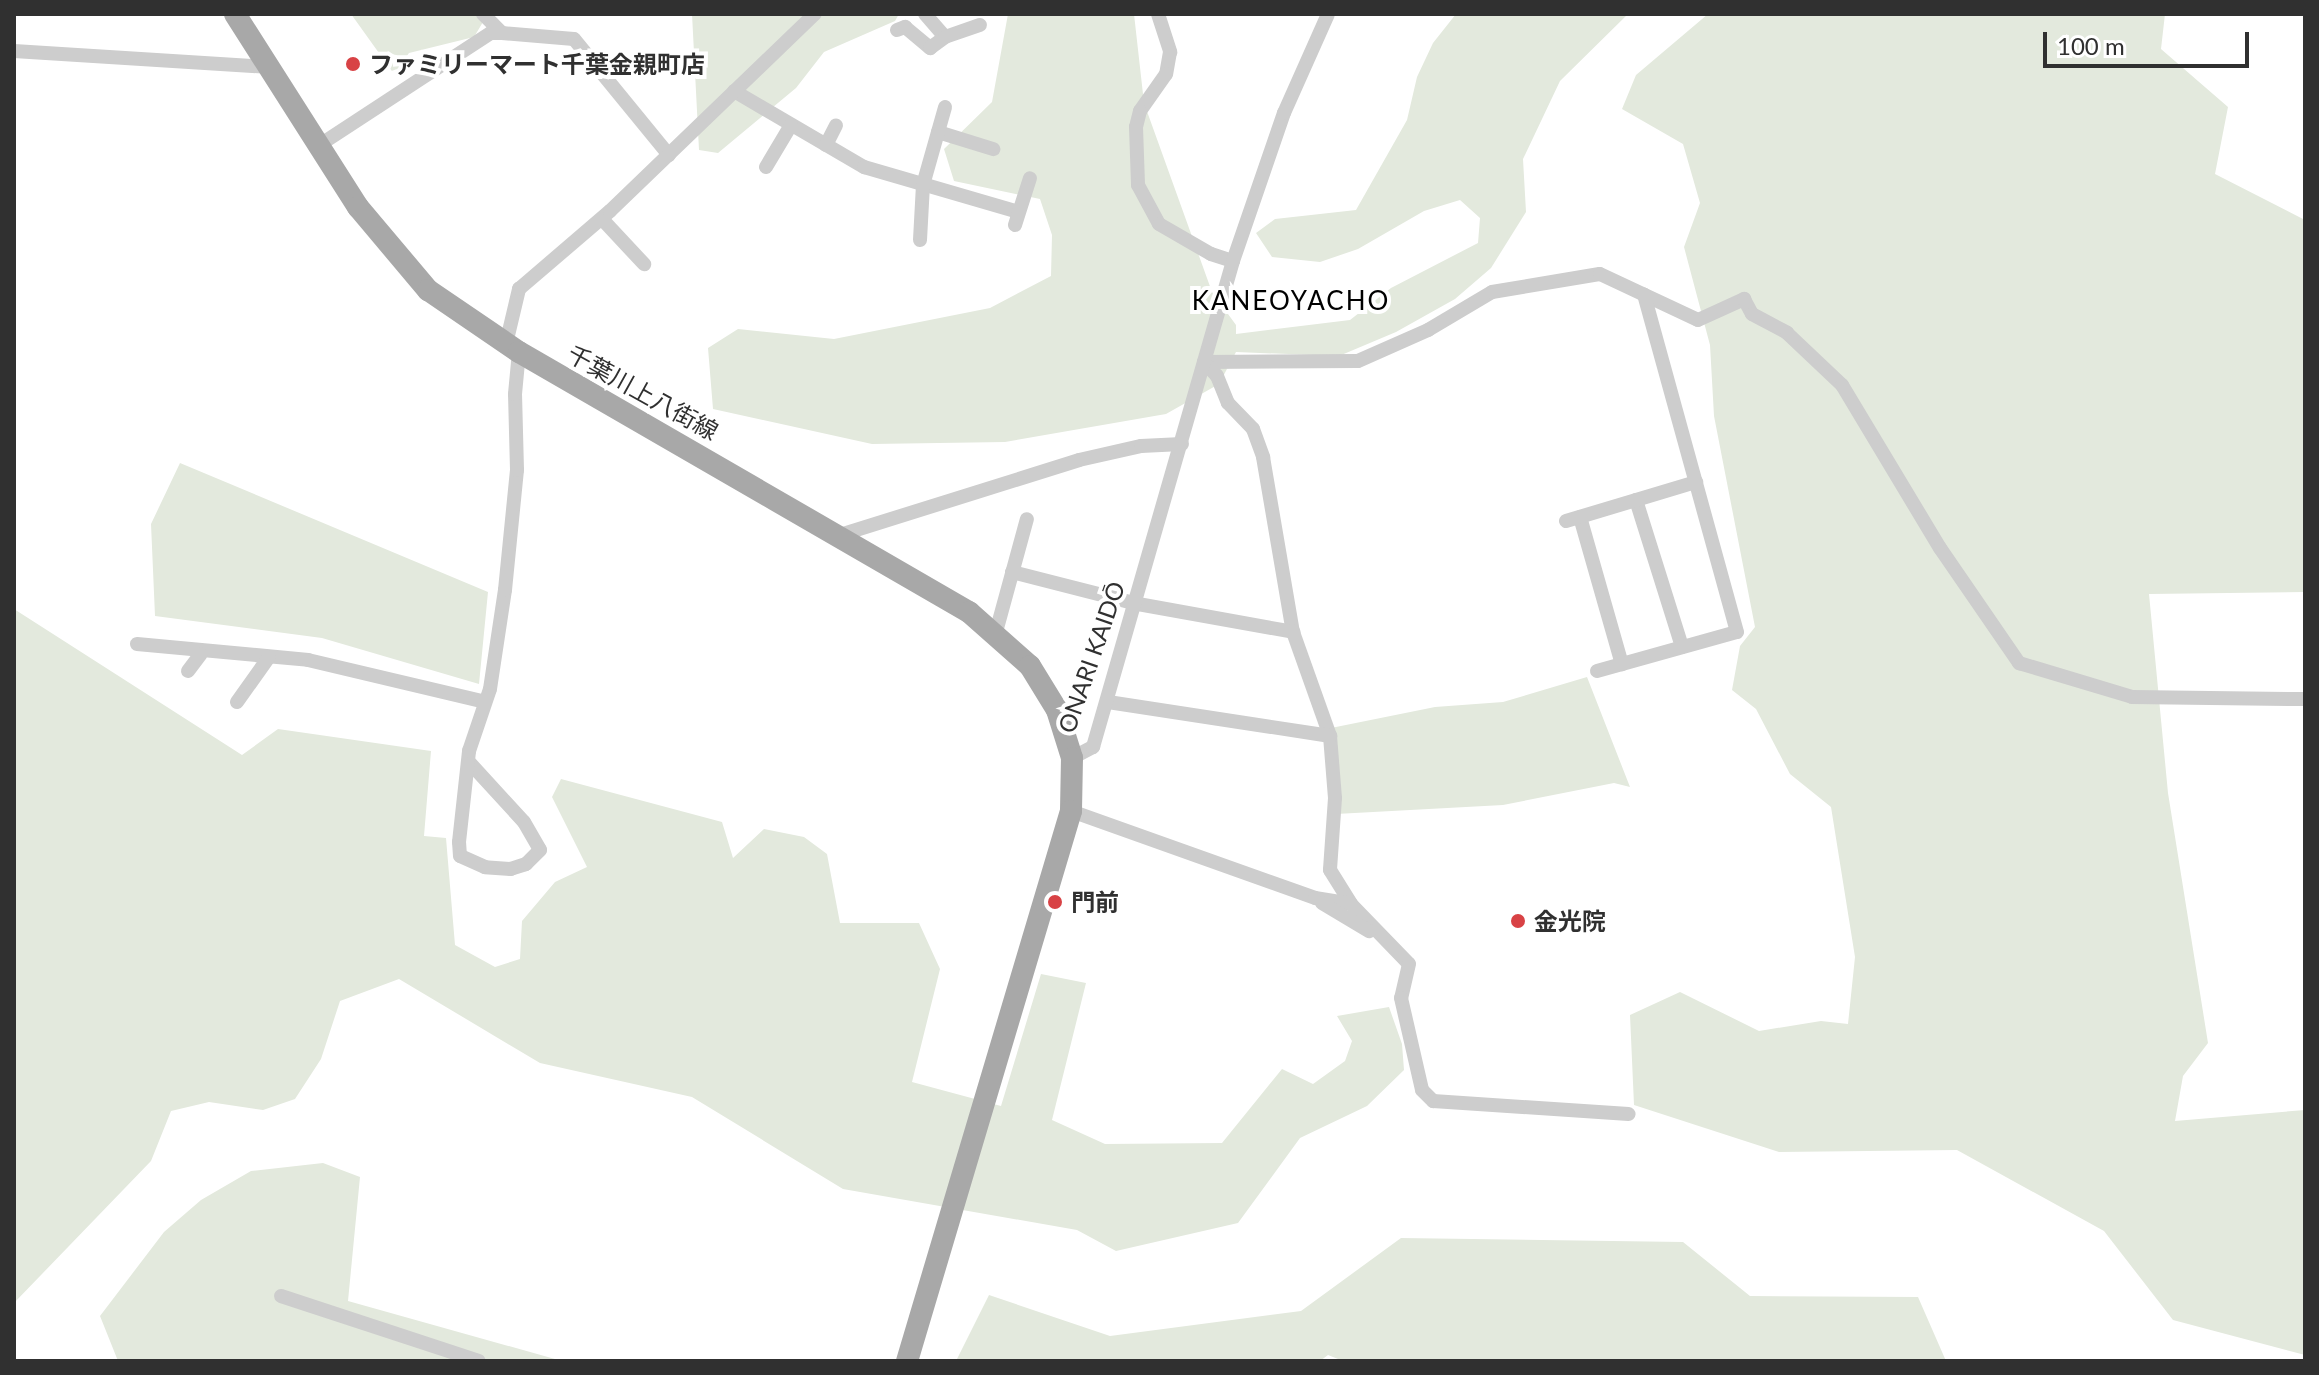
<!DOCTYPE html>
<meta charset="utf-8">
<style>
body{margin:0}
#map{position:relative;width:2319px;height:1375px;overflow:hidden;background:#fff;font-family:Lato,"Noto Sans JP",sans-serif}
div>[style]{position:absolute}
.green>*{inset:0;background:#e3e9dd}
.minor>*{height:14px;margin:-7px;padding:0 7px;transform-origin:7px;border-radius:7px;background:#cdcdcd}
.primary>*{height:22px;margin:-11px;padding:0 11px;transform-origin:11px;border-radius:11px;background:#a8a8a8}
.dots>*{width:22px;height:22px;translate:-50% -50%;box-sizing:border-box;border:4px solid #fff;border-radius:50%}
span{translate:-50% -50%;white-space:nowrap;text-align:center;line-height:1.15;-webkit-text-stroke:8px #fff;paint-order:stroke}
.poi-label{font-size:24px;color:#303030;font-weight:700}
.left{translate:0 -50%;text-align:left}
.street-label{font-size:24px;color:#303030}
.neighbourhood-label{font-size:26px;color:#000;letter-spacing:2px}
.frame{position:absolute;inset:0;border:16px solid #303030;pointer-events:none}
.scale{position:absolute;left:2043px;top:32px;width:206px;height:36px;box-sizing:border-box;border:4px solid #303030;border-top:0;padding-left:10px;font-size:24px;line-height:28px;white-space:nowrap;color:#303030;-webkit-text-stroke:6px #fff;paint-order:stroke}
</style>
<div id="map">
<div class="green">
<div style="clip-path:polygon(351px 14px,477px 14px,483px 22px,474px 37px,409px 53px,394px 74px)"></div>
<div style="clip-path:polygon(692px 14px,899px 14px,895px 21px,824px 52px,796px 88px,718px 153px,699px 150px)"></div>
<div style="clip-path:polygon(1008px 14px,1134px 14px,1144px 103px,1212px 292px,1236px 325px,1236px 334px,1350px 320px,1391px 288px,1478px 243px,1480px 218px,1460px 200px,1424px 211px,1358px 249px,1320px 262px,1272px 257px,1256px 233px,1275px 219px,1356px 210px,1407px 120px,1417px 77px,1433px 43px,1456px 14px,1628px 14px,1560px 81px,1523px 159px,1526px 212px,1491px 268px,1455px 299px,1396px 332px,1339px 356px,1236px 352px,1219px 384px,1166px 414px,1005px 442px,872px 444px,713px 409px,708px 348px,738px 329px,834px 339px,990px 308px,1051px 276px,1052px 235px,1040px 199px,954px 181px,944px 149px,992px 102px)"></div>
<div style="clip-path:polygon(1708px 14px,2165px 14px,2161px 49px,2228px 107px,2215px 174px,2305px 220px,2305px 592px,2149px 594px,2168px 793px,2208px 1043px,2183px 1076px,2175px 1121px,2305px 1110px,2305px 1355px,2173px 1320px,2104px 1231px,1957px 1150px,1779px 1152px,1634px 1105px,1630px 1015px,1680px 992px,1759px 1031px,1821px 1021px,1848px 1024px,1855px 957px,1831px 807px,1790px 774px,1756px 709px,1732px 690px,1740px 646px,1755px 627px,1714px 416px,1710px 345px,1684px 247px,1700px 203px,1683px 144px,1622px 109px,1636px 75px)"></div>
<div style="clip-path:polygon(180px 463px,488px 592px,479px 684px,322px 638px,155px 616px,151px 524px)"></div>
<div style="clip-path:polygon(14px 609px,242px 755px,278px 729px,431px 751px,424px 836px,446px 838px,455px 945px,495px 967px,520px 959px,522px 921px,555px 882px,587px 867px,552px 797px,561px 779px,722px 822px,733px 858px,764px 829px,804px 837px,827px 854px,840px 923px,919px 923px,940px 969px,912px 1082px,1001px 1106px,1041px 974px,1086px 983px,1052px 1120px,1105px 1144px,1222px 1143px,1282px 1069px,1313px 1084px,1345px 1061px,1352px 1041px,1337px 1016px,1389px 1007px,1402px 1044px,1404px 1070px,1367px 1106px,1300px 1138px,1238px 1223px,1116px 1251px,1077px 1230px,843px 1189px,692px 1097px,540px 1063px,399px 979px,340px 1001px,321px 1059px,295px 1099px,263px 1110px,209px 1102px,171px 1111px,151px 1161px,14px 1303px)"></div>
<div style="clip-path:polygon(1587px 677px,1630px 787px,1614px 783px,1503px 805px,1336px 814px,1331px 728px,1435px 707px,1503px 702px)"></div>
<div style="clip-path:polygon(323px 1163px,360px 1177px,348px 1301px,562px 1361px,118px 1361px,100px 1316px,164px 1232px,201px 1200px,251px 1171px)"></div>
<div style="clip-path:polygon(1401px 1238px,1683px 1242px,1750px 1296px,1918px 1297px,1946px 1361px,1343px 1361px,1328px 1355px,1320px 1361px,956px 1361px,989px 1295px,1110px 1336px,1301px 1311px)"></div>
</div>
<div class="minor">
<div style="left:483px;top:14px;width:27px;rotate:45deg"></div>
<div style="left:502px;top:33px;width:72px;rotate:4.8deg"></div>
<div style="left:574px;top:39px;width:150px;rotate:50.7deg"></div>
<div style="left:925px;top:14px;width:30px;rotate:49deg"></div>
<div style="left:1158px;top:14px;width:40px;rotate:72deg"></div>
<div style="left:1170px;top:52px;width:22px;rotate:100deg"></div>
<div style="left:1166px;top:74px;width:45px;rotate:125.1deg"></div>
<div style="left:1140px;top:111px;width:16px;rotate:104deg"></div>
<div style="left:1136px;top:127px;width:58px;rotate:88deg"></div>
<div style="left:1138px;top:185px;width:44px;rotate:61.7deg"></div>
<div style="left:1159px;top:224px;width:60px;rotate:30deg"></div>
<div style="left:1211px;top:254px;width:23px;rotate:18deg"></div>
<div style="left:897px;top:30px;width:9px;rotate:-21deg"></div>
<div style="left:905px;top:27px;width:33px;rotate:40deg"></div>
<div style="left:930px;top:48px;width:19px;rotate:-36deg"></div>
<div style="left:945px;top:37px;width:37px;rotate:-19deg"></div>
<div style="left:14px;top:51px;width:253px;rotate:3.6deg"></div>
<div style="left:734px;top:91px;width:151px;rotate:30.3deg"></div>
<div style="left:864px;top:167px;width:161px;rotate:16.2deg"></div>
<div style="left:938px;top:132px;width:58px;rotate:17.2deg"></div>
<div style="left:826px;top:145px;width:22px;rotate:-63deg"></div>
<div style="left:318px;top:146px;width:207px;rotate:-33.2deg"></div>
<div style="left:491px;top:33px;width:11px"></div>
<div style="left:766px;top:167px;width:49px;rotate:-59.2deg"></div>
<div style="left:602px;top:219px;width:62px;rotate:47deg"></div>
<div style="left:1015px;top:225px;width:49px;rotate:-72.3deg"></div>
<div style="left:920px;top:240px;width:55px;rotate:-86.9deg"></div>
<div style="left:923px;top:185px;width:81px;rotate:-74.2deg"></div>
<div style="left:506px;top:344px;width:57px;rotate:-76.7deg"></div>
<div style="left:519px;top:289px;width:120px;rotate:-40.6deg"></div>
<div style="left:610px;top:211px;width:284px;rotate:-43.9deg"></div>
<div style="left:1204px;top:362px;width:154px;rotate:-0.4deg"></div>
<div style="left:1358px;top:361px;width:77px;rotate:-23.9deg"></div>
<div style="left:1428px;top:330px;width:74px;rotate:-30.7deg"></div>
<div style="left:1492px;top:292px;width:109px;rotate:-9.5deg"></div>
<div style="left:1600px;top:274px;width:108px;rotate:25.1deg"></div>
<div style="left:1698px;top:320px;width:51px;rotate:-24.5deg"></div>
<div style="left:1744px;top:299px;width:17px;rotate:62deg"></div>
<div style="left:1752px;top:314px;width:40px;rotate:28deg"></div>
<div style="left:1787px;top:333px;width:76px;rotate:43.4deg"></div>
<div style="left:1842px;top:385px;width:190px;rotate:59deg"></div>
<div style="left:1940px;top:548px;width:140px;rotate:55.5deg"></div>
<div style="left:2019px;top:663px;width:118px;rotate:16.7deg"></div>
<div style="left:2132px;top:697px;width:173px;rotate:0.7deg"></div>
<div style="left:1204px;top:362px;width:19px;rotate:47deg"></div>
<div style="left:1217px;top:376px;width:29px;rotate:68deg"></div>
<div style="left:1228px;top:403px;width:36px;rotate:46deg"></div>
<div style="left:1253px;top:429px;width:30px;rotate:70deg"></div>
<div style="left:1263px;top:457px;width:178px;rotate:80.3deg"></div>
<div style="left:1293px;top:632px;width:110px;rotate:70.4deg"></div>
<div style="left:1330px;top:736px;width:62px;rotate:85.4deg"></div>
<div style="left:1335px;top:798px;width:72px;rotate:94deg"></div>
<div style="left:1330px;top:870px;width:40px;rotate:58deg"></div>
<div style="left:1636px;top:500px;width:154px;rotate:72.6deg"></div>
<div style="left:1580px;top:517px;width:153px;rotate:74.1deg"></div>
<div style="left:1566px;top:521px;width:136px;rotate:-16.7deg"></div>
<div style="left:840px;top:535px;width:250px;rotate:-17.4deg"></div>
<div style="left:1079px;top:460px;width:64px;rotate:-12.7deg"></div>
<div style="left:1141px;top:446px;width:41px;rotate:-2.8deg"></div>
<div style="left:1012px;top:572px;width:130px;rotate:14.3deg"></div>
<div style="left:1138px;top:604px;width:158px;rotate:10.2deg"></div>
<div style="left:996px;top:632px;width:117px;rotate:-74.7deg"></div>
<div style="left:137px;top:644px;width:172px;rotate:5.3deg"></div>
<div style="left:308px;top:660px;width:182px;rotate:13.3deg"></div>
<div style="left:188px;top:671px;width:21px;rotate:-53deg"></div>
<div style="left:1597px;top:671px;width:145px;rotate:-15.6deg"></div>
<div style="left:1737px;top:632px;width:350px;rotate:-105.4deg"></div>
<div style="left:237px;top:702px;width:55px;rotate:-54.6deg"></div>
<div style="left:1108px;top:702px;width:225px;rotate:8.7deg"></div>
<div style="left:1072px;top:758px;width:24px;rotate:-28deg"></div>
<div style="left:1093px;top:747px;width:506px;rotate:-73.93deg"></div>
<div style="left:1233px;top:261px;width:157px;rotate:-71deg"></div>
<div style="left:1284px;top:113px;width:108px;rotate:-66deg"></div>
<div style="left:469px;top:762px;width:81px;rotate:47.5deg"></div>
<div style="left:524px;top:822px;width:32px;rotate:60deg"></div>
<div style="left:540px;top:850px;width:20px;rotate:135deg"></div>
<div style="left:526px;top:864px;width:16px;rotate:162deg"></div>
<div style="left:511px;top:869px;width:26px;rotate:-176deg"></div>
<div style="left:485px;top:867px;width:27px;rotate:-156deg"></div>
<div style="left:460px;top:856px;width:14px;rotate:-94deg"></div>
<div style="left:459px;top:842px;width:92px;rotate:-83.7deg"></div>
<div style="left:469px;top:751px;width:65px;rotate:-71.3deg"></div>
<div style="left:490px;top:689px;width:100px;rotate:-81.4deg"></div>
<div style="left:505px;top:590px;width:121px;rotate:-84.3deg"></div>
<div style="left:517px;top:470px;width:76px;rotate:-91.5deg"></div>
<div style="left:515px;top:394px;width:42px;rotate:-84.6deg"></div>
<div style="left:1071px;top:811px;width:259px;rotate:19.6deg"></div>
<div style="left:1315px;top:898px;width:36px;rotate:9deg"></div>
<div style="left:1351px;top:904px;width:83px;rotate:46deg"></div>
<div style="left:1409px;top:964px;width:35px;rotate:103deg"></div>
<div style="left:1401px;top:998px;width:94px;rotate:77.1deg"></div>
<div style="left:1422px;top:1090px;width:16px;rotate:45deg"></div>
<div style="left:1433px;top:1101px;width:196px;rotate:3.8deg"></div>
<div style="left:1322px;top:903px;width:55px;rotate:30.8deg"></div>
<div style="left:281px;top:1296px;width:208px;rotate:18.2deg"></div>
</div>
<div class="primary">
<div style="left:235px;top:14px;width:229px;rotate:57.5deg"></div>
<div style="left:358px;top:207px;width:109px;rotate:49.9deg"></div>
<div style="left:428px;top:290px;width:110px;rotate:34.3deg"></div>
<div style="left:519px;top:352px;width:520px;rotate:30.02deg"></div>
<div style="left:969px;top:612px;width:81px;rotate:41.5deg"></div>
<div style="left:1030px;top:666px;width:52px;rotate:58.5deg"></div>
<div style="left:1057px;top:710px;width:50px;rotate:72.6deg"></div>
<div style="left:1072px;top:758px;width:53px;rotate:91.1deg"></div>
<div style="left:1071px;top:811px;width:574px;rotate:106.6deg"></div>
</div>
<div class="dots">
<div style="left:353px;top:64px;background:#d84245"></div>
<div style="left:1055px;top:902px;background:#d84245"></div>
<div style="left:1518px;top:921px;background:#d84245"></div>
</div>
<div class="poi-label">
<span class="left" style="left:369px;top:64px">ファミリーマート千葉金親町店</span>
<span class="left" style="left:1071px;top:902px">門前</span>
<span class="left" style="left:1534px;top:921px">金光院</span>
</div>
<div class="street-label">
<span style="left:643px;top:392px;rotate:29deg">千葉川上八街線</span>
<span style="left:1091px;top:657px;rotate:-71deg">ONARI KAIDŌ</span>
</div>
<div class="neighbourhood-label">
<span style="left:1291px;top:301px">KANEOYACHO</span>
</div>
<div class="frame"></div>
<div class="scale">100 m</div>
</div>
